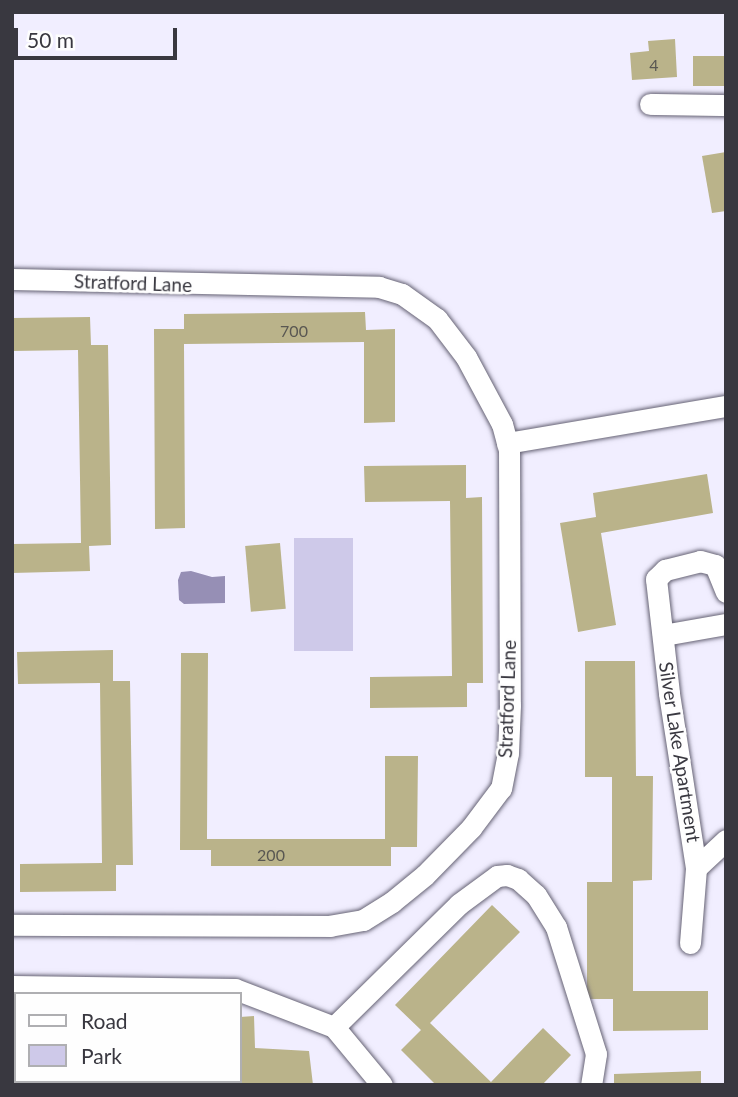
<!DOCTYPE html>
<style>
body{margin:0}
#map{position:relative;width:738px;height:1097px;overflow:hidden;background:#f1eeff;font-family:Lato,sans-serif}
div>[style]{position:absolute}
.green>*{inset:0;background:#cec9e9;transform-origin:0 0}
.water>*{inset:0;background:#968fb5}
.building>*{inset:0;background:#bab38a;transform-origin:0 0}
.roads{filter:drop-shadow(0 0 2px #666375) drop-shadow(0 0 2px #666375)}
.minor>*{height:21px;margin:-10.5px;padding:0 10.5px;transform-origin:10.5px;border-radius:10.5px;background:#fff}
span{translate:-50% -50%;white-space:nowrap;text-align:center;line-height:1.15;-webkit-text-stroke:5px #fefefe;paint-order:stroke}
.number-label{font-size:16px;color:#595752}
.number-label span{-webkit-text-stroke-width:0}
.street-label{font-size:19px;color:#393840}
.frame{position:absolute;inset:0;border:14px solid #393840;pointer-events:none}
.legend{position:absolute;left:14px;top:992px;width:228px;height:91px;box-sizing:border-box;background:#fefefe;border:2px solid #afafb2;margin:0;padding:9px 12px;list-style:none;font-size:21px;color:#393840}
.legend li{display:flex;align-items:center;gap:14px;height:35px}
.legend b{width:35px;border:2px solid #afafb2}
.scale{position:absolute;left:14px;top:28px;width:163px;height:32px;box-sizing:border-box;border:4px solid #393840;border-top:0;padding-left:9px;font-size:21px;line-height:24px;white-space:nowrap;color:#393840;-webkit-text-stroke:5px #fefefe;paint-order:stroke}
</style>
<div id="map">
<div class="green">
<div style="left:353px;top:538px;width:113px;height:59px;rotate:90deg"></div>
</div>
<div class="water">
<div style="clip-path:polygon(191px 571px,212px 577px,225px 576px,225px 603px,184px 604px,179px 600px,178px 580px,181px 572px)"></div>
</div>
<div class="building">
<div style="clip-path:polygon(675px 39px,677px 77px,632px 80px,630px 53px,649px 51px,648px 41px)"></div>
<div style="left:726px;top:56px;width:30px;height:33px;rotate:90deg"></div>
<div style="clip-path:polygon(726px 152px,726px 211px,712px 213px,702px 156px)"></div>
<div style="clip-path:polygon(365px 312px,366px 330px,395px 329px,395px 422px,364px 423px,364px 342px,184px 344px,185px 528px,155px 529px,154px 329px,184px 329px,184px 314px)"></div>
<div style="clip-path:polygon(90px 317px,91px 345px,108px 345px,111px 545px,89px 546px,90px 571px,12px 573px,12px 544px,81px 543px,78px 350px,12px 351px,12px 318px)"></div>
<div style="clip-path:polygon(466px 465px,466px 498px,482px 497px,483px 683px,467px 683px,467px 707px,370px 708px,370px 677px,452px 676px,450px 501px,365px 502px,364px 466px)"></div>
<div style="clip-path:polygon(707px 474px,713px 513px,601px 533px,616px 625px,578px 632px,560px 523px,596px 517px,593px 493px)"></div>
<div style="left:280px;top:543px;width:66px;height:35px;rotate:85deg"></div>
<div style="clip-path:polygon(113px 650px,113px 681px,130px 681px,133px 865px,116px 865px,116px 891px,20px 892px,20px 864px,102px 863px,100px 683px,18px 684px,17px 652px)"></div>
<div style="clip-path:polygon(181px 653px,208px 653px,207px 839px,385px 839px,385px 756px,418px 756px,417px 847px,391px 847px,391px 866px,211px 866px,211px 850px,180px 850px)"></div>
<div style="clip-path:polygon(585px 661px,635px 661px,636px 776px,653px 776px,652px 880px,633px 881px,633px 991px,708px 991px,708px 1030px,613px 1031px,613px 999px,587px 999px,587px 882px,612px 882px,612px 777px,585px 777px)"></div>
<div style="clip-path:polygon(492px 905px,520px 932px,430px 1023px,491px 1082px,543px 1028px,571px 1055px,542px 1085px,436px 1085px,401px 1050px,421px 1030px,395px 1005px)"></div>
<div style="clip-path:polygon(254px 1016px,255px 1048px,309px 1051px,313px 1085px,224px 1085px,224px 1081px,240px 1081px,240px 1017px)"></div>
<div style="left:12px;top:1020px;width:4px;height:37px"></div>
<div style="clip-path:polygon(701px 1071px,701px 1085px,614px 1085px,614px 1074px)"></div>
</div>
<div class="roads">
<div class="minor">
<div style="left:650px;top:104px;width:76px;rotate:0.8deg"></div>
<div style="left:12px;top:279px;width:367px;rotate:1.2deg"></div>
<div style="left:379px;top:287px;width:24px;rotate:17deg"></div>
<div style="left:402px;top:294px;width:43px;rotate:35.5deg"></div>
<div style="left:437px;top:319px;width:48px;rotate:52.7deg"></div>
<div style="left:466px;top:357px;width:76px;rotate:61.8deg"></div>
<div style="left:502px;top:424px;width:27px;rotate:75deg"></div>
<div style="left:509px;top:450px;width:255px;rotate:89.8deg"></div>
<div style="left:510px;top:705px;width:48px;rotate:92.4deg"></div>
<div style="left:508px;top:753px;width:36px;rotate:101deg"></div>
<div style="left:501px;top:788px;width:50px;rotate:126.9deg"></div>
<div style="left:471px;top:828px;width:66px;rotate:134.4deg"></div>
<div style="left:425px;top:875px;width:43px;rotate:140.7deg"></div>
<div style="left:392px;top:902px;width:34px;rotate:148deg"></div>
<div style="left:363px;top:920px;width:34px;rotate:170deg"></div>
<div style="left:330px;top:926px;width:318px;rotate:-179.8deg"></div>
<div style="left:507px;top:443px;width:222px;rotate:-9.6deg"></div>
<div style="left:663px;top:635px;width:64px;rotate:-9.9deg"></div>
<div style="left:696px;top:868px;width:177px;rotate:-98.8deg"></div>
<div style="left:669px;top:693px;width:115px;rotate:-96.5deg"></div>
<div style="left:656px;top:579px;width:13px;rotate:-45deg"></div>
<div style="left:665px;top:570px;width:36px;rotate:-14deg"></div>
<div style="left:700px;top:561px;width:16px;rotate:15deg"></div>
<div style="left:715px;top:565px;width:29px;rotate:68deg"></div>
<div style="left:690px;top:943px;width:75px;rotate:-85.4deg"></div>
<div style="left:696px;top:868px;width:41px;rotate:-43deg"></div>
<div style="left:12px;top:986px;width:223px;rotate:0.8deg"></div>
<div style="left:235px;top:989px;width:106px;rotate:21deg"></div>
<div style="left:334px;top:1027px;width:75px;rotate:50.4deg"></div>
<div style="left:334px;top:1027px;width:175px;rotate:-44.5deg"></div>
<div style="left:459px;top:904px;width:47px;rotate:-36.4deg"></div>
<div style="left:497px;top:876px;width:10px;rotate:-6deg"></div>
<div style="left:507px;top:875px;width:12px;rotate:20deg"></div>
<div style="left:518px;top:879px;width:24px;rotate:42deg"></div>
<div style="left:536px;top:895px;width:38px;rotate:58deg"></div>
<div style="left:556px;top:927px;width:133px;rotate:72.5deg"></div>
<div style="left:596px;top:1054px;width:31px;rotate:99deg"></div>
</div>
</div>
<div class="number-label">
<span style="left:654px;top:65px">4</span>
<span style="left:294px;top:331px">700</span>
<span style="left:271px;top:855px">200</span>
</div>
<div class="street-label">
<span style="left:133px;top:283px;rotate:2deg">Stratford Lane</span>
<span style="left:507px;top:699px;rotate:-88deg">Stratford Lane</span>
<span style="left:680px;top:752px;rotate:81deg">Silver Lake Apartment</span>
</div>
<div class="frame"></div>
<ul class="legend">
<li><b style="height:9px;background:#fff"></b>Road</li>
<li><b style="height:19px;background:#cec9e9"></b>Park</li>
</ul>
<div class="scale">50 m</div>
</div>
